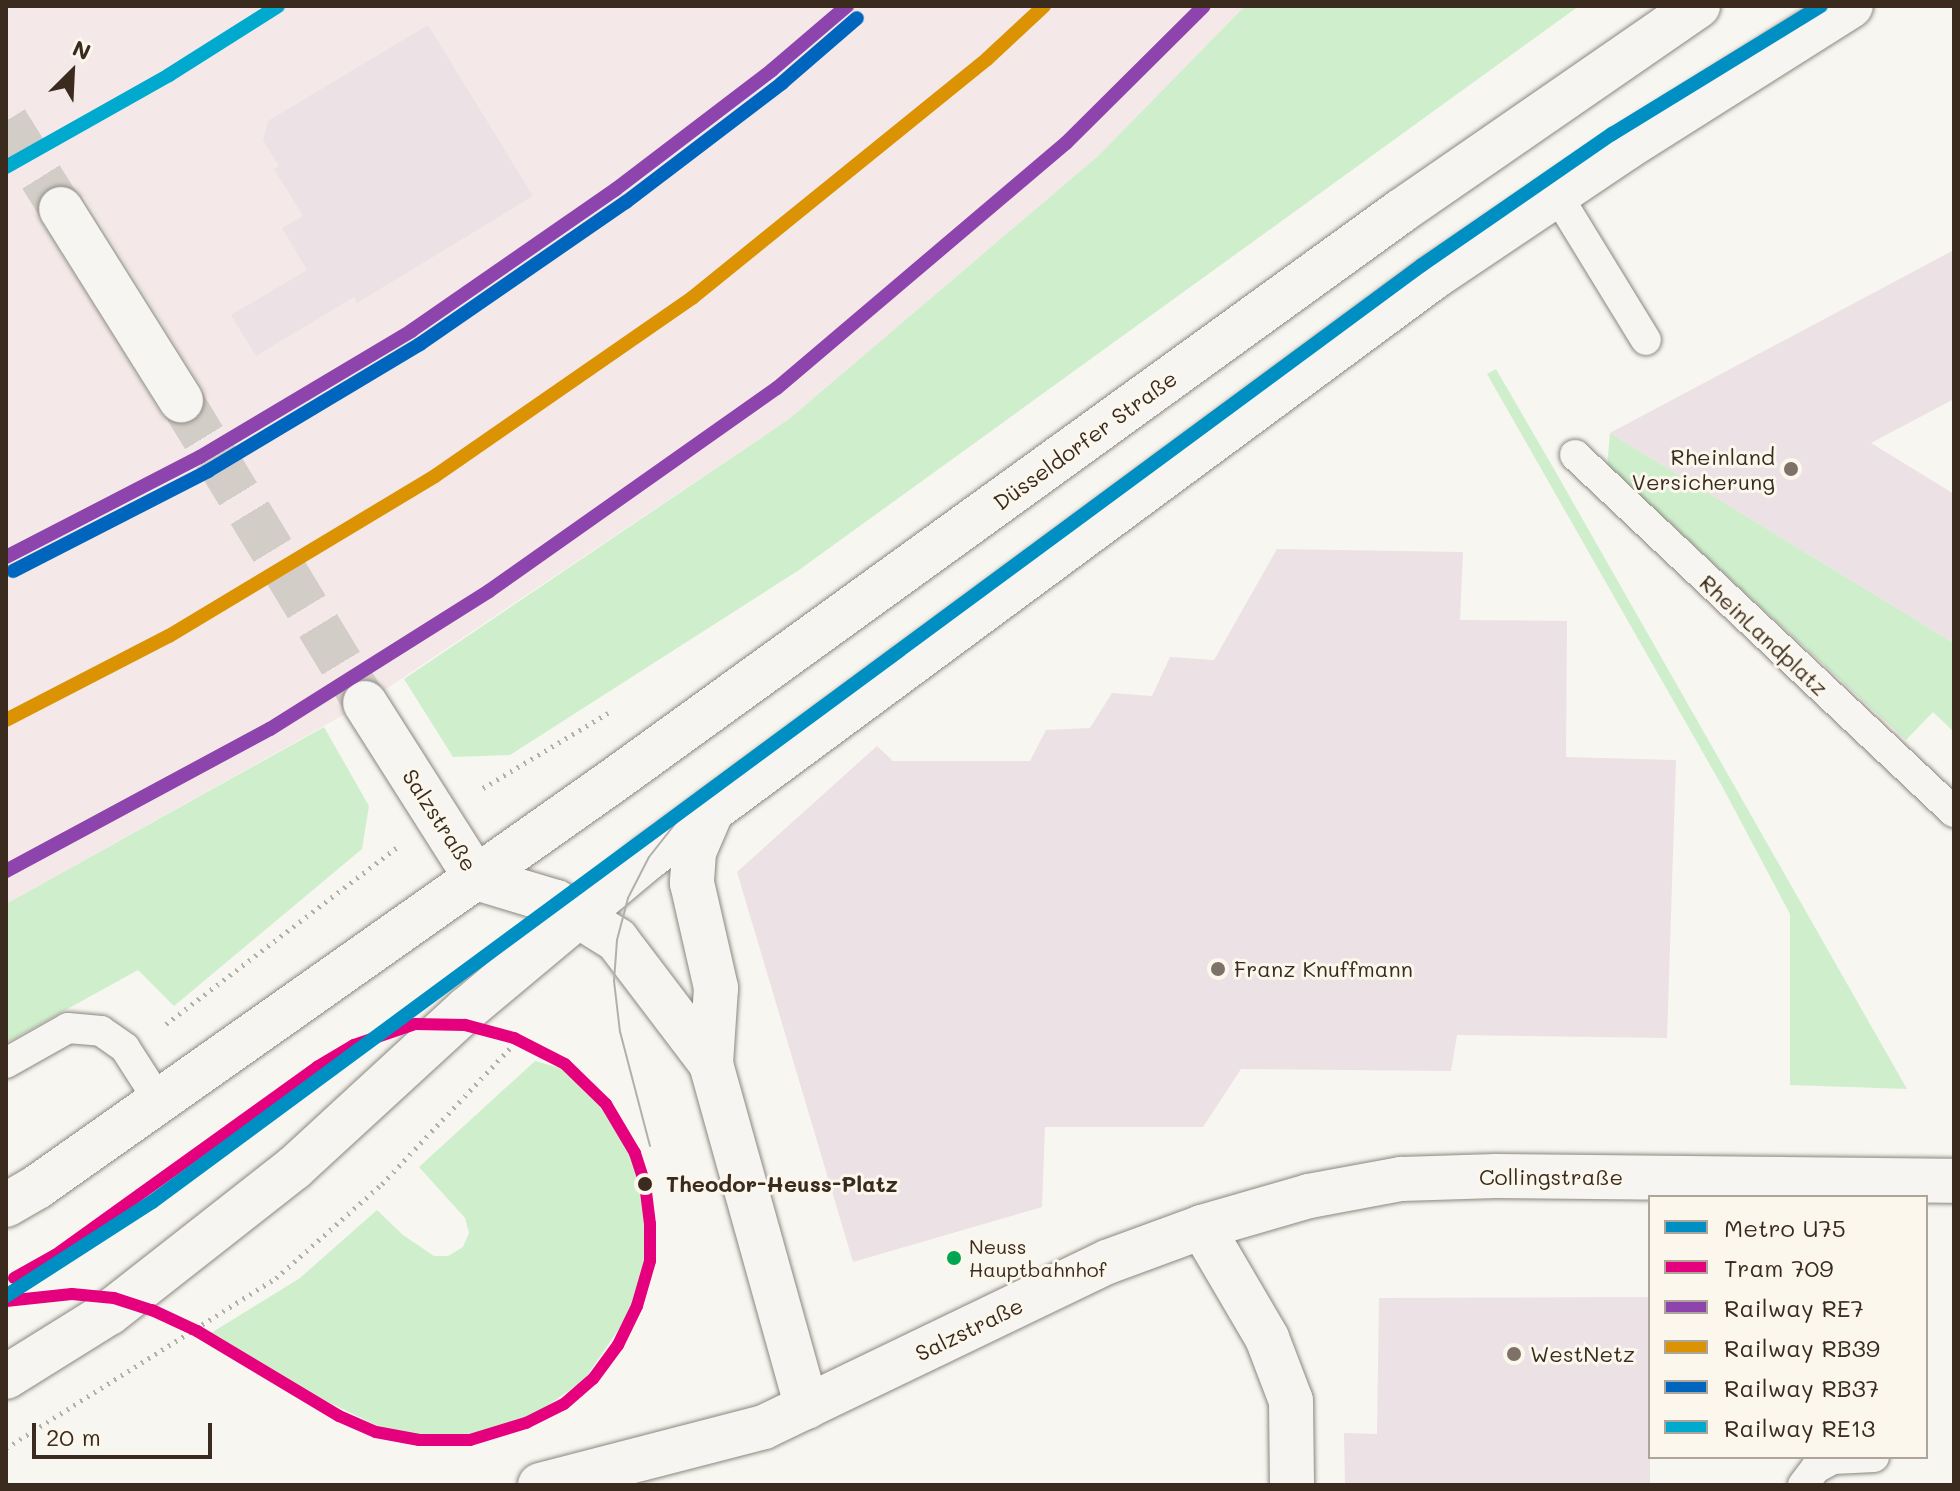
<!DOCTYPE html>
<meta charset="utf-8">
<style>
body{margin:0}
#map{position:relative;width:1960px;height:1491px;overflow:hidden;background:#f8f6f0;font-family:Mali,sans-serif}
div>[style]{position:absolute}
.built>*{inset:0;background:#f4e9e8}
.green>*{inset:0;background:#cfefcc}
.building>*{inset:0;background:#ece1e4}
.minor-tunnel>*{height:44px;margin-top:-22px;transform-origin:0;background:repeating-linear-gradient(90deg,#d2cdc6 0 44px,transparent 0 66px)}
.path>*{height:5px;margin-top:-2.5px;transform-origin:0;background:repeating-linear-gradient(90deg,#b3b0ac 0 2px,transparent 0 8px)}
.roads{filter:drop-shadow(0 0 2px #8b8781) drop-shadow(0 0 2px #8b8781)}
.service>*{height:30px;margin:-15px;padding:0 15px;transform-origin:15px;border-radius:15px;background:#f6f5f1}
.minor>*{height:44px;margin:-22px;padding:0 22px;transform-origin:22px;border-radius:22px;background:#f6f5f1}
.secondary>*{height:44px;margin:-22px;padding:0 22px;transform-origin:22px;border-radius:22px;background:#f6f5f1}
.tram>*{height:2px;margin:-1px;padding:0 1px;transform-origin:1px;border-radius:1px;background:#b3b0ac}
.rail-1>*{height:14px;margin:-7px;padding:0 7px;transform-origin:7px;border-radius:7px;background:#8e44ad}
.rail-2>*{height:14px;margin:-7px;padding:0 7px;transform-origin:7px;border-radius:7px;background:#db9304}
.rail-3>*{height:14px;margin:-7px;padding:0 7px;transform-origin:7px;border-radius:7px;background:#0065bd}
.rail-4>*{height:14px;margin:-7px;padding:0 7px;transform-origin:7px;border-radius:7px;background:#00a9ce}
.tram-1>*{height:12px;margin:-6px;padding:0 6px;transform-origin:6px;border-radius:6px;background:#e5007d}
.metro-1>*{height:14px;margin:-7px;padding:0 7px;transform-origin:7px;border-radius:7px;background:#008fc2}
.dots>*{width:22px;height:22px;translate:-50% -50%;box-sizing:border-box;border:4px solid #fbf7ec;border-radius:50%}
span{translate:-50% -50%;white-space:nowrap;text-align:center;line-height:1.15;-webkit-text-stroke:6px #fbf7ec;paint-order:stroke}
.bus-label{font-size:20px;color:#3b2a1e}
.left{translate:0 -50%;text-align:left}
.street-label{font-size:22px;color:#3b2a1e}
.poi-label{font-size:22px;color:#3b2a1e}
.right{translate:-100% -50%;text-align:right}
.stop-label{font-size:22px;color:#3b2a1e;font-weight:700}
.frame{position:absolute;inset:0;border:8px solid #3b2a1e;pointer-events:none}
.legend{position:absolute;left:1648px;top:1195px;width:280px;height:264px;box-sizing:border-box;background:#fbf7ec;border:2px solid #aea59a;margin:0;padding:10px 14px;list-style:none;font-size:24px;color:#3b2a1e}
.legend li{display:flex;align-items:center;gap:16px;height:40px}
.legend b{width:40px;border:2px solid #aea59a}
.north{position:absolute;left:32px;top:32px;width:80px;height:80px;-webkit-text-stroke:6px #fbf7ec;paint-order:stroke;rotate:24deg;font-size:22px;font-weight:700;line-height:32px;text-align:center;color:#3b2a1e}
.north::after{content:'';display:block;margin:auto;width:28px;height:36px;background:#3b2a1e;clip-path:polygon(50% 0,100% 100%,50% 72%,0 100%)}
.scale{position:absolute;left:32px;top:1423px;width:180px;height:36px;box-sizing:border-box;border:4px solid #3b2a1e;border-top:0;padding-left:10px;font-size:24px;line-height:28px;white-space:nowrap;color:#3b2a1e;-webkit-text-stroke:6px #fbf7ec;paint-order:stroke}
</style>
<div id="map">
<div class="built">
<div style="clip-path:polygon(evenodd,6px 6px,1245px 6px,1098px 156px,789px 419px,365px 703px,6px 904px,6px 6px,84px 196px,204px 391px,163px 417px,42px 223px,84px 196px)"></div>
</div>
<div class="green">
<div style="clip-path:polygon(1245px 6px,1579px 6px,799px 570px,510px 755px,453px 757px,404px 679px,789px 419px,1098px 156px)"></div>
<div style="clip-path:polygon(1496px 369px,1554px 469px,1907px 1089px,1790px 1085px,1790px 914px,1722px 786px,1487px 374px)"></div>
<div style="clip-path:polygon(1610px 433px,1954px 643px,1954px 732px,1933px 712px,1906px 740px,1607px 466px)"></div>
<div style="clip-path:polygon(324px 727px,369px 806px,362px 849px,174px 1006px,138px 970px,6px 1043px,6px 904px)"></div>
<div style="clip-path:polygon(535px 1061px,568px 1070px,603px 1106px,629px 1147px,641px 1178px,648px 1219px,645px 1273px,631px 1311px,584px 1380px,530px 1418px,484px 1432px,431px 1439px,386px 1430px,326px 1401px,211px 1333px,300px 1278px,377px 1210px,403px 1235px,434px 1256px,448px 1256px,463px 1247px,469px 1233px,465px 1218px,419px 1167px)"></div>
</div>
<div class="building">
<div style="clip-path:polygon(428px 25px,533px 196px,357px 303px,354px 297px,256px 356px,231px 315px,307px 270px,282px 228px,303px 216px,274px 169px,279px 166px,263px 140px,268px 121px)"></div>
<div style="clip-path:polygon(1954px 250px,1954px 399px,1871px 443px,1954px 494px,1954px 643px,1610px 433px)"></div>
<div style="clip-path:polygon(1277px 549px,1463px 552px,1460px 620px,1567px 621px,1566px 757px,1676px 760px,1667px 1038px,1457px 1035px,1451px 1071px,1241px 1069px,1203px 1127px,1045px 1127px,1042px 1207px,853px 1262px,737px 872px,877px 746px,893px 761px,1030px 761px,1046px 730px,1090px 728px,1112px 693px,1152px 696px,1170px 657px,1214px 660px)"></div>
<div style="clip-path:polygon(1650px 1297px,1650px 1485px,1345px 1485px,1344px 1433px,1377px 1434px,1379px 1298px)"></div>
</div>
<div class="minor-tunnel">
<div style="left:6px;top:121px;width:104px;rotate:58deg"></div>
<div style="left:181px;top:400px;width:354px;rotate:58.7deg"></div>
</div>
<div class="path">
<div style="left:483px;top:788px;width:146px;rotate:-31deg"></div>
<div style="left:166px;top:1024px;width:290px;rotate:-37.4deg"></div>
<div style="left:6px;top:1448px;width:319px;rotate:-32.2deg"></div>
<div style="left:276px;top:1278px;width:142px;rotate:-41.6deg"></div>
<div style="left:382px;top:1184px;width:190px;rotate:-46.7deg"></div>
</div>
<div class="roads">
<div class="service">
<div style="left:1557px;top:195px;width:170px;rotate:58.5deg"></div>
<div style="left:1575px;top:455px;width:521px;rotate:43.29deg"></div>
<div style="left:6px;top:1063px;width:71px;rotate:-29.4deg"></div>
<div style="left:68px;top:1028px;width:33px;rotate:5deg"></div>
<div style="left:101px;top:1031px;width:29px;rotate:35deg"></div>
<div style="left:125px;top:1048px;width:63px;rotate:57.3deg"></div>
<div style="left:1803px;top:1485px;width:21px;rotate:-53deg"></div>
<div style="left:1816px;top:1468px;width:19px;rotate:-28deg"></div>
<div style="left:1833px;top:1459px;width:41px;rotate:-2.8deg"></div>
</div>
<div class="minor">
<div style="left:61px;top:209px;width:226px;rotate:57.9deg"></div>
<div style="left:365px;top:703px;width:207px;rotate:57.6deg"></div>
<div style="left:476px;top:878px;width:84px;rotate:16.7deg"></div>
<div style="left:556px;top:902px;width:72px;rotate:31.9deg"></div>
<div style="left:617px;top:940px;width:156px;rotate:52.8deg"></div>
<div style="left:712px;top:810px;width:46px;rotate:113.2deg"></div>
<div style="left:694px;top:852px;width:31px;rotate:94deg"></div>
<div style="left:692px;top:883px;width:108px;rotate:77.1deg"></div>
<div style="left:716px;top:988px;width:76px;rotate:93.8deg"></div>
<div style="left:711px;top:1064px;width:356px;rotate:74.4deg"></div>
<div style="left:1202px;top:1227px;width:129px;rotate:59.6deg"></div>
<div style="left:1267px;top:1338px;width:67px;rotate:69.1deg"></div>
<div style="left:1291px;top:1401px;width:84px;rotate:89.3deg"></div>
<div style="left:540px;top:1485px;width:231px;rotate:-14.5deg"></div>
<div style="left:764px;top:1427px;width:381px;rotate:-25.7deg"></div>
<div style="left:1107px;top:1262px;width:101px;rotate:-20.2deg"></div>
<div style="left:1202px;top:1227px;width:111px;rotate:-16.2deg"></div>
<div style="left:1309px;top:1196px;width:94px;rotate:-10.5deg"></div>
<div style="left:1401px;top:1179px;width:95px;rotate:-1.8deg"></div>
<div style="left:1496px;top:1176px;width:458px;rotate:0.6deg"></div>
</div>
<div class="secondary">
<div style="left:6px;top:1205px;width:36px;rotate:-30deg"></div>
<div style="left:37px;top:1187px;width:701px;rotate:-35.19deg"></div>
<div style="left:610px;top:783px;width:976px;rotate:-35.87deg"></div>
<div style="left:1401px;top:211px;width:361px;rotate:-34.6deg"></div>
<div style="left:6px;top:1377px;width:121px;rotate:-31.9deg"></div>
<div style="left:109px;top:1313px;width:235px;rotate:-38.1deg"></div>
<div style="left:294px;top:1168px;width:235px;rotate:-42.6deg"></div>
<div style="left:467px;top:1009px;width:237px;rotate:-39.9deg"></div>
<div style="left:649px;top:857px;width:976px;rotate:-36.46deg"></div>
<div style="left:1434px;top:277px;width:231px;rotate:-33.9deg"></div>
<div style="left:1626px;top:148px;width:266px;rotate:-32.3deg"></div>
</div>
</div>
<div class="tram">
<div style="left:650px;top:1146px;width:118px;rotate:-104.7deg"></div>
<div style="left:620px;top:1032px;width:51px;rotate:-96.7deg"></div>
<div style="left:614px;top:981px;width:41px;rotate:-85.8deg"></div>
<div style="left:617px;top:940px;width:43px;rotate:-75.3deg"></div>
<div style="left:628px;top:898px;width:46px;rotate:-62.9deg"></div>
<div style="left:649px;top:857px;width:53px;rotate:-51.8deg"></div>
<div style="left:682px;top:815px;width:56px;rotate:-41.4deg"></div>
</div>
<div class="rail-1">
<div style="left:6px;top:557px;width:218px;rotate:-27.3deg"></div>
<div style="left:200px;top:457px;width:246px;rotate:-30.8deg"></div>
<div style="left:411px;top:331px;width:249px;rotate:-34.7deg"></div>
<div style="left:616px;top:189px;width:196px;rotate:-37.3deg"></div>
<div style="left:772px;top:70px;width:99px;rotate:-40.5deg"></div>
<div style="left:6px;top:871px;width:300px;rotate:-28.3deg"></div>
<div style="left:270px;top:729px;width:259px;rotate:-32.2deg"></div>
<div style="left:489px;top:591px;width:352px;rotate:-35.2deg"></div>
<div style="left:777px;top:388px;width:379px;rotate:-40.3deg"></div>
<div style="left:1066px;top:143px;width:194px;rotate:-44.8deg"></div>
</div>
<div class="rail-2">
<div style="left:6px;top:720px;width:183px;rotate:-27.3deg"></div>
<div style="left:169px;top:636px;width:310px;rotate:-31deg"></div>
<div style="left:435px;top:476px;width:313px;rotate:-34.7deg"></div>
<div style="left:692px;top:298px;width:380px;rotate:-39deg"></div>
<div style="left:987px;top:59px;width:78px;rotate:-42.9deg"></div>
</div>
<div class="rail-3">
<div style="left:13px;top:571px;width:219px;rotate:-27.1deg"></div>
<div style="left:208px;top:471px;width:247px;rotate:-30.9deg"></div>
<div style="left:420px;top:344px;width:250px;rotate:-34.6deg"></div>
<div style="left:626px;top:202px;width:196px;rotate:-37.3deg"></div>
<div style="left:782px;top:83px;width:99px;rotate:-40.9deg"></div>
</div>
<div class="rail-4">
<div style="left:6px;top:167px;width:187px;rotate:-29.4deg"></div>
<div style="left:169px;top:75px;width:129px;rotate:-32.3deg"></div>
</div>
<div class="tram-1">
<div style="left:6px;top:1301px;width:66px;rotate:-6.1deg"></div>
<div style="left:72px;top:1294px;width:42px;rotate:5.4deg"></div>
<div style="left:114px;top:1298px;width:40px;rotate:18deg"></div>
<div style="left:152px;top:1310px;width:50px;rotate:25deg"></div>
<div style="left:197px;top:1331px;width:165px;rotate:30.9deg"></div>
<div style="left:339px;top:1416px;width:40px;rotate:23.4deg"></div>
<div style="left:376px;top:1432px;width:44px;rotate:10.5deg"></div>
<div style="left:419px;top:1440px;width:51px"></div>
<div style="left:470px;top:1440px;width:59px;rotate:-16.9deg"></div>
<div style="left:526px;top:1423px;width:42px;rotate:-26.6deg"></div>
<div style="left:564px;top:1404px;width:38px;rotate:-41deg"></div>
<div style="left:593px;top:1379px;width:42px;rotate:-53.7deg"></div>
<div style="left:618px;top:1345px;width:43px;rotate:-64deg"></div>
<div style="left:637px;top:1306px;width:47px;rotate:-73.9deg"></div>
<div style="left:650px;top:1261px;width:37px;rotate:-90deg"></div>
<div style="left:650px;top:1224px;width:40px;rotate:-97.1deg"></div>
<div style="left:645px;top:1184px;width:33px;rotate:-108deg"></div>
<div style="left:635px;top:1153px;width:57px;rotate:-120.6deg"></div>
<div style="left:606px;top:1104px;width:57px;rotate:-135.7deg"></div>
<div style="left:565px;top:1064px;width:57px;rotate:-153deg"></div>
<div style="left:514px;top:1038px;width:51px;rotate:-165.1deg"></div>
<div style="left:465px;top:1025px;width:50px;rotate:-178.9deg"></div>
<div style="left:415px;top:1024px;width:65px;rotate:161deg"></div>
<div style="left:354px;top:1045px;width:43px;rotate:149.3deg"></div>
<div style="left:317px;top:1067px;width:322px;rotate:144.3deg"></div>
<div style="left:55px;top:1255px;width:47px;rotate:150.7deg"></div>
</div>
<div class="metro-1">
<div style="left:6px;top:1296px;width:174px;rotate:-32.8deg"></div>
<div style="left:152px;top:1202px;width:1578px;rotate:-36.42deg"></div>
<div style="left:1422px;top:265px;width:231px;rotate:-34.6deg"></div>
<div style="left:1612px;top:134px;width:245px;rotate:-31.5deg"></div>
</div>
<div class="dots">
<div style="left:1791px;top:469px;background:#7d7168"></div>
<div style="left:1218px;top:969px;background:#7d7168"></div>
<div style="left:645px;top:1184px;background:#3b2a1e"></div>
<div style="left:954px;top:1258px;background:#00a651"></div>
<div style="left:1514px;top:1354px;background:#7d7168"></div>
</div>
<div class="bus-label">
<span class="left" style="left:969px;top:1258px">Neuss<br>Hauptbahnhof</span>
</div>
<div class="street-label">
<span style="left:1085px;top:440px;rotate:-36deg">Düsseldorfer Straße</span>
<span style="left:1764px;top:635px;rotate:43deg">RheinLandplatz</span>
<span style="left:440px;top:820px;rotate:57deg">Salzstraße</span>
<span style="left:1551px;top:1177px">Collingstraße</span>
<span style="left:969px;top:1329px;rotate:-26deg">Salzstraße</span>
</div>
<div class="poi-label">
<span class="right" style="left:1775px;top:469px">Rheinland<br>Versicherung</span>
<span class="left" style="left:1234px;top:969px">Franz Knuffmann</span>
<span class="left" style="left:1530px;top:1354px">WestNetz</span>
</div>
<div class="stop-label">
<span class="left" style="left:666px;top:1184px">Theodor-Heuss-Platz</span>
</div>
<div class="frame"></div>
<ul class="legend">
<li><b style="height:10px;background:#008fc2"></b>Metro U75</li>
<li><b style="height:10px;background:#e5007d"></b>Tram 709</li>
<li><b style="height:10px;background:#8e44ad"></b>Railway RE7</li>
<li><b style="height:10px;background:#db9304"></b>Railway RB39</li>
<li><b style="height:10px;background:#0065bd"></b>Railway RB37</li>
<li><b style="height:10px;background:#00a9ce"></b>Railway RE13</li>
</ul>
<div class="north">N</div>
<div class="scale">20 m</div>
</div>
